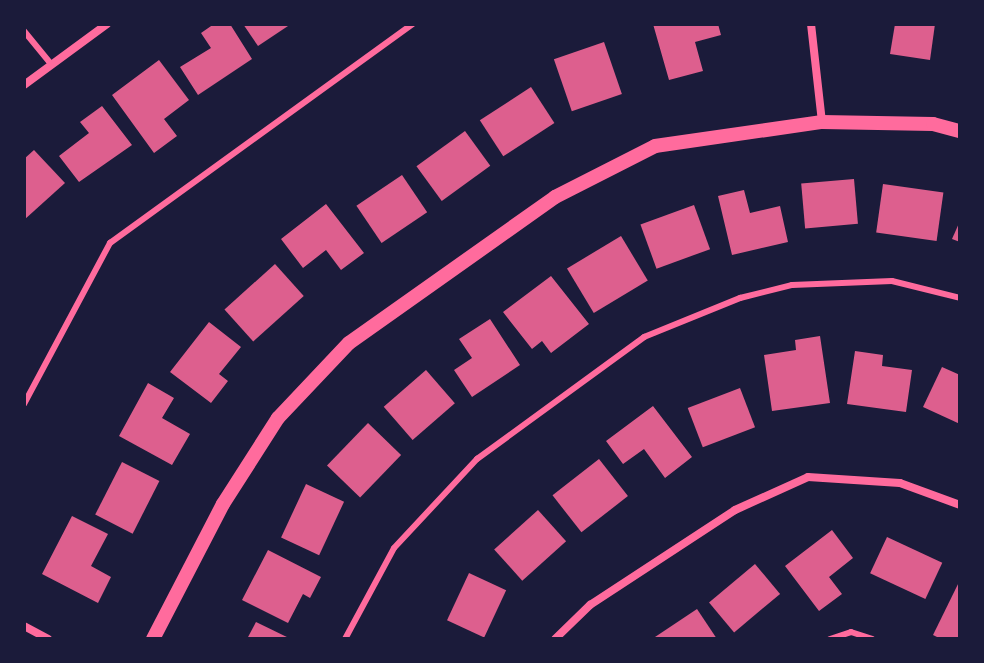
<!DOCTYPE html>
<style>
body{margin:0}
#map{position:relative;width:984px;height:663px;overflow:hidden;background:#1b1b3a;font-family:"Varela Round",sans-serif}
div>[style]{position:absolute}
.building>*{inset:0;background:#dd5f8e;transform-origin:0 0}
.service>*{height:6px;margin:-3px;padding:0 3px;transform-origin:3px;border-radius:3px;background:#ff6b9d}
.minor>*{height:8px;margin:-4px;padding:0 4px;transform-origin:4px;border-radius:4px;background:#ff6b9d}
.tertiary>*{height:14px;margin:-7px;padding:0 7px;transform-origin:7px;border-radius:7px;background:#ff6b9d}
span{translate:-50% -50%;white-space:nowrap;text-align:center;line-height:1.15;-webkit-text-stroke:7px #1b1b3a;paint-order:stroke}
.frame{position:absolute;inset:0;border:26px solid #1b1b3a;pointer-events:none}
</style>
<div id="map">
<div class="building">
<div style="clip-path:polygon(214px 24px,230px 24px,252px 59px,198px 95px,180px 67px,211px 48px,201px 33px)"></div>
<div style="clip-path:polygon(243px 24px,291px 24px,258px 46px)"></div>
<div style="clip-path:polygon(653px 24px,718px 24px,721px 35px,695px 42px,703px 71px,669px 80px)"></div>
<div style="clip-path:polygon(895px 24px,935px 24px,930px 60px,890px 54px)"></div>
<div style="left:604px;top:42px;width:55px;height:53px;rotate:71deg"></div>
<div style="clip-path:polygon(159px 60px,189px 100px,164px 119px,177px 136px,154px 153px,112px 95px)"></div>
<div style="left:531px;top:87px;width:43px;height:61px;rotate:57deg"></div>
<div style="clip-path:polygon(102px 106px,132px 145px,79px 182px,59px 156px,89px 133px,80px 122px)"></div>
<div style="left:465px;top:131px;width:43px;height:60px;rotate:54deg"></div>
<div style="clip-path:polygon(34px 150px,65px 183px,24px 220px,24px 159px)"></div>
<div style="left:402px;top:175px;width:45px;height:55px;rotate:56deg"></div>
<div style="left:854px;top:179px;width:45px;height:53px;rotate:85deg"></div>
<div style="left:883px;top:184px;width:61px;height:49px;rotate:8deg"></div>
<div style="clip-path:polygon(744px 190px,750px 213px,780px 206px,788px 242px,732px 255px,718px 196px)"></div>
<div style="clip-path:polygon(326px 204px,364px 253px,341px 270px,326px 250px,303px 268px,281px 239px)"></div>
<div style="left:694px;top:205px;width:47px;height:57px;rotate:70deg"></div>
<div style="clip-path:polygon(960px 221px,960px 242px,952px 239px)"></div>
<div style="left:621px;top:236px;width:52px;height:63px;rotate:59deg"></div>
<div style="left:275px;top:264px;width:43px;height:68px;rotate:48deg"></div>
<div style="clip-path:polygon(551px 276px,589px 324px,551px 353px,542px 341px,532px 349px,503px 312px)"></div>
<div style="clip-path:polygon(490px 319px,520px 365px,472px 397px,454px 370px,472px 358px,459px 339px)"></div>
<div style="clip-path:polygon(209px 322px,241px 347px,219px 374px,228px 381px,211px 403px,170px 372px)"></div>
<div style="clip-path:polygon(820px 336px,830px 403px,772px 411px,764px 355px,796px 350px,795px 340px)"></div>
<div style="clip-path:polygon(855px 351px,883px 355px,882px 366px,912px 370px,906px 412px,847px 404px)"></div>
<div style="clip-path:polygon(942px 367px,960px 375px,960px 424px,923px 407px)"></div>
<div style="left:426px;top:370px;width:44px;height:56px;rotate:49deg"></div>
<div style="clip-path:polygon(148px 383px,174px 398px,162px 418px,190px 434px,172px 465px,119px 436px)"></div>
<div style="left:740px;top:388px;width:42px;height:56px;rotate:69deg"></div>
<div style="clip-path:polygon(653px 406px,692px 457px,665px 478px,644px 449px,623px 464px,606px 441px)"></div>
<div style="left:368px;top:423px;width:46px;height:59px;rotate:44deg"></div>
<div style="left:599px;top:459px;width:47px;height:59px;rotate:52deg"></div>
<div style="left:122px;top:462px;width:42px;height:59px;rotate:27deg"></div>
<div style="left:306px;top:484px;width:42px;height:59px;rotate:25deg"></div>
<div style="left:538px;top:510px;width:42px;height:59px;rotate:48deg"></div>
<div style="clip-path:polygon(72px 516px,108px 534px,91px 566px,111px 577px,98px 603px,42px 574px)"></div>
<div style="clip-path:polygon(832px 530px,853px 558px,829px 577px,842px 594px,819px 611px,785px 566px)"></div>
<div style="left:887px;top:537px;width:61px;height:40px;rotate:25deg"></div>
<div style="clip-path:polygon(268px 550px,321px 577px,310px 598px,303px 594px,288px 623px,242px 600px)"></div>
<div style="left:755px;top:564px;width:39px;height:60px;rotate:50deg"></div>
<div style="left:469px;top:573px;width:41px;height:52px;rotate:25deg"></div>
<div style="clip-path:polygon(960px 580px,960px 639px,941px 639px,933px 635px)"></div>
<div style="clip-path:polygon(697px 609px,717px 639px,652px 639px)"></div>
<div style="clip-path:polygon(256px 622px,291px 639px,247px 639px)"></div>
</div>
<div class="service">
<div style="left:24px;top:31px;width:43px;rotate:50.7deg"></div>
<div style="left:24px;top:404px;width:183px;rotate:-61.9deg"></div>
<div style="left:110px;top:243px;width:374px;rotate:-35.9deg"></div>
<div style="left:345px;top:639px;width:103px;rotate:-61.7deg"></div>
<div style="left:394px;top:548px;width:122px;rotate:-47deg"></div>
<div style="left:477px;top:459px;width:207px;rotate:-36.1deg"></div>
<div style="left:644px;top:337px;width:104px;rotate:-22.1deg"></div>
<div style="left:740px;top:298px;width:54px;rotate:-14deg"></div>
<div style="left:792px;top:285px;width:100px;rotate:-2.3deg"></div>
<div style="left:892px;top:281px;width:70px;rotate:14deg"></div>
<div style="left:830px;top:639px;width:22px;rotate:-18deg"></div>
<div style="left:851px;top:632px;width:22px;rotate:18deg"></div>
</div>
<div class="minor">
<div style="left:811px;top:24px;width:99px;rotate:83.6deg"></div>
<div style="left:24px;top:85px;width:103px;rotate:-36.3deg"></div>
<div style="left:24px;top:626px;width:27px;rotate:28deg"></div>
<div style="left:555px;top:639px;width:49px;rotate:-44.2deg"></div>
<div style="left:590px;top:605px;width:173px;rotate:-33.2deg"></div>
<div style="left:735px;top:510px;width:80px;rotate:-24.3deg"></div>
<div style="left:808px;top:477px;width:92px;rotate:3.7deg"></div>
<div style="left:900px;top:483px;width:64px;rotate:20.1deg"></div>
</div>
<div class="tertiary">
<div style="left:153px;top:639px;width:152px;rotate:-62.6deg"></div>
<div style="left:223px;top:504px;width:102px;rotate:-57.4deg"></div>
<div style="left:278px;top:418px;width:103px;rotate:-46.6deg"></div>
<div style="left:349px;top:343px;width:252px;rotate:-35.3deg"></div>
<div style="left:555px;top:197px;width:112px;rotate:-27deg"></div>
<div style="left:655px;top:146px;width:169px;rotate:-8.2deg"></div>
<div style="left:822px;top:122px;width:111px;rotate:1deg"></div>
<div style="left:933px;top:124px;width:28px;rotate:15deg"></div>
</div>
<div class="frame"></div>
</div>
